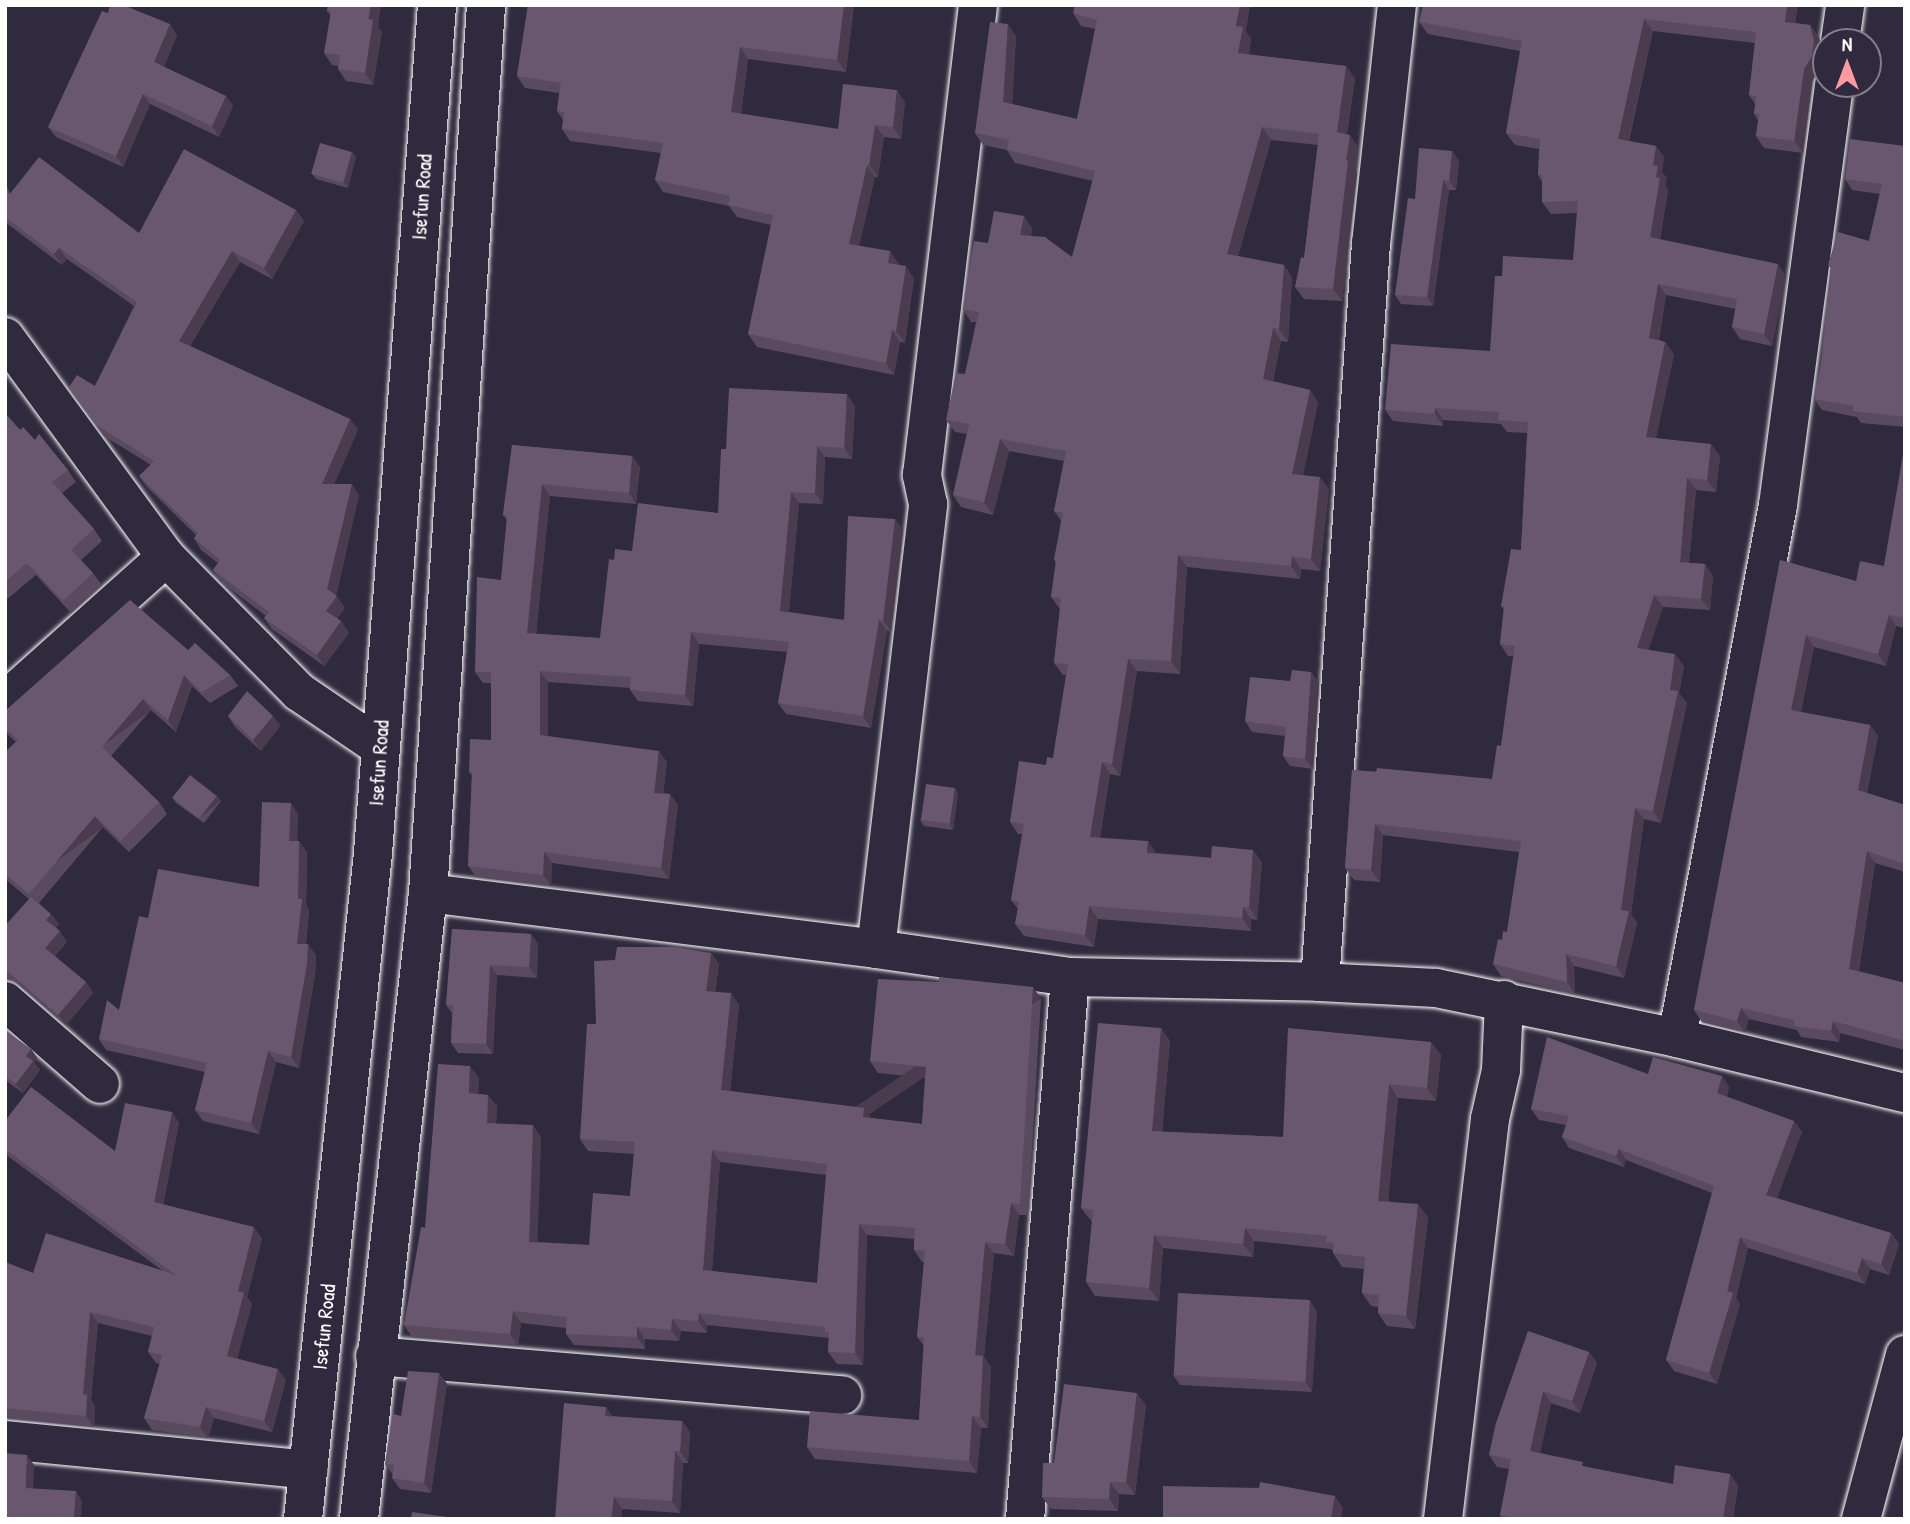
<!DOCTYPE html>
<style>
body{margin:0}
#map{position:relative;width:1910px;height:1524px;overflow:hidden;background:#2f2a3d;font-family:"Patrick Hand",sans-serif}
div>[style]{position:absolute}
.roads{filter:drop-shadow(0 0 2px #fff) drop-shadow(0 0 2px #fff)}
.minor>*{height:38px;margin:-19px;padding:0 19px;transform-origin:19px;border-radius:19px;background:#2f2a3d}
.tertiary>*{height:38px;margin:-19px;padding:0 19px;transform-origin:19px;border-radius:19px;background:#2f2a3d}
.wall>*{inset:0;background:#5a4a5f}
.shaded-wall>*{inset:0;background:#4a3c4e;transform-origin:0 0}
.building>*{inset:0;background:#69566f;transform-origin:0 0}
span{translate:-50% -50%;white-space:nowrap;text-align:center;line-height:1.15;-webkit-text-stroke:7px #2f2a3d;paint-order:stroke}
.street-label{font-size:21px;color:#fff}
.frame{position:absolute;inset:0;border:7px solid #fff;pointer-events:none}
.north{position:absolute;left:1812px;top:28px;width:70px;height:70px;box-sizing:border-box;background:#2f2a3d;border:2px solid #827f8b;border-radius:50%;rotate:0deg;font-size:19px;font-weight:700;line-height:28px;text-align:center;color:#fff}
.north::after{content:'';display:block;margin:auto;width:24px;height:32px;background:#ff9aa2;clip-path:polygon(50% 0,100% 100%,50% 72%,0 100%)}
</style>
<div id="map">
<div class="roads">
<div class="minor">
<div style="left:1840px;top:42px;width:37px;rotate:-82deg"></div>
<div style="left:5px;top:337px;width:273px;rotate:53.8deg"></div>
<div style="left:166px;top:557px;width:190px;rotate:45.4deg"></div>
<div style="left:299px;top:692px;width:98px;rotate:34.2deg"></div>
<div style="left:5px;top:701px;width:216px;rotate:-41.8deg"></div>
<div style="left:428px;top:893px;width:451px;rotate:7.1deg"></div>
<div style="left:876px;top:949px;width:196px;rotate:8.2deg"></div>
<div style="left:1070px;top:977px;width:250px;rotate:1.1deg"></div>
<div style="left:1320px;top:982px;width:116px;rotate:3deg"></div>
<div style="left:1436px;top:988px;width:246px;rotate:11.7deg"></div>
<div style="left:1677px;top:1038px;width:235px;rotate:13.6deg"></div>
<div style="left:876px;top:949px;width:448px;rotate:-83.3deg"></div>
<div style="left:928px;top:504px;width:30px;rotate:-102deg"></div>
<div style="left:922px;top:475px;width:473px;rotate:-83.2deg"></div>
<div style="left:1320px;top:982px;width:740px;rotate:-86.05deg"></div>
<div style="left:1371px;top:244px;width:240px;rotate:-83.8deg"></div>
<div style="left:5px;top:1001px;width:126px;rotate:41.1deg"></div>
<div style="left:1677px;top:1038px;width:542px;rotate:-79.27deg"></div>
<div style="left:1778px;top:505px;width:425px;rotate:-82.4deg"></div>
<div style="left:375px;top:1356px;width:469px;rotate:4.8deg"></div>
<div style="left:5px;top:1440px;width:305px;rotate:5.6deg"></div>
<div style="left:1025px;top:1519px;width:544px;rotate:-85.25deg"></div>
<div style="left:1443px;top:1519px;width:403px;rotate:-83.3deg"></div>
<div style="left:1490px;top:1119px;width:50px;rotate:-77.3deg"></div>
<div style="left:1501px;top:1070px;width:70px;rotate:-87.5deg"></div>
<div style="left:1861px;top:1519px;width:170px;rotate:-75deg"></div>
</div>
<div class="tertiary">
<div style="left:303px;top:1519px;width:670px;rotate:-84deg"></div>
<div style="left:373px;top:853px;width:850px;rotate:-85.68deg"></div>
<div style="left:359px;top:1519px;width:630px;rotate:-83.71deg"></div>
<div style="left:428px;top:893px;width:890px;rotate:-86.26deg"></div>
</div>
</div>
<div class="wall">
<div style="clip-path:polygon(328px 5px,378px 27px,382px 32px,373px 85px,346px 81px,338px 69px,339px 66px,332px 65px,324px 53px,331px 16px,327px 11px)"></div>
<div style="clip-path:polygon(528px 5px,854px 5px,846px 72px,748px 59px,741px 114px,838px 129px,905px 102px,901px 139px,884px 137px,878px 177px,875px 177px,859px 246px,890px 251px,898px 265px,914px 278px,905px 343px,900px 342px,894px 375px,757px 347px,748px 334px,771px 225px,737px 217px,729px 206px,663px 192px,655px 180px,661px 153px,570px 141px,562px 129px,563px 120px,557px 111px,559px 93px,525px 88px,517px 76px)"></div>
<div style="clip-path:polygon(1798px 5px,1795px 23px,1810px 25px,1819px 37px,1822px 53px,1820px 68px,1812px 81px,1803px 153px,1764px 148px,1756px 136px,1758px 120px,1754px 114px,1755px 104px,1749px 95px,1755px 43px,1653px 31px,1629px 141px,1656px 146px,1664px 157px,1662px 172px,1667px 178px,1665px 185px,1668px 190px,1660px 240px,1786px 276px,1772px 346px,1740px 339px,1732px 327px,1736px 309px,1666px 295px,1659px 340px,1665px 342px,1674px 354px,1656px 438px,1720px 456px,1716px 492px,1696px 490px,1689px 563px,1705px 564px,1713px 576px,1710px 610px,1663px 607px,1648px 650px,1684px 666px,1679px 693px,1687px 703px,1661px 823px,1644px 819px,1631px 914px,1637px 923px,1624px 978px,1574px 966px,1575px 994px,1501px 976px,1493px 964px,1502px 940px,1507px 932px,1519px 852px,1383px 835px,1380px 882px,1354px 880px,1345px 868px,1352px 770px,1492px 779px,1501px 746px,1513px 656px,1508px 656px,1500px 644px,1504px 610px,1501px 606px,1521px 550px,1527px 433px,1507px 432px,1501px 424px,1443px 420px,1443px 426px,1393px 421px,1385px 410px,1490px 351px,1502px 276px,1573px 260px,1577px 213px,1551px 214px,1542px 202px,1542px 182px,1538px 175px,1539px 149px,1515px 145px,1506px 133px,1520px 51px,1428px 34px,1419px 22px)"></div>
<div style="clip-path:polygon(108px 13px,177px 35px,164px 67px,226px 96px,233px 106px,219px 137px,150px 104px,123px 167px,56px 137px,48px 127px)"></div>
<div style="clip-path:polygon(1073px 13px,1246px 32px,1251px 39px,1249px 55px,1346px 66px,1355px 79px,1347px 134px,1358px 147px,1355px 170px,1357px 173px,1342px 301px,1304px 299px,1295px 287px,1304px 258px,1318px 145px,1271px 140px,1238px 256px,1284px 265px,1292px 278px,1288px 342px,1281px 341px,1273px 381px,1310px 390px,1318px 403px,1303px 475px,1329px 489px,1320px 571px,1301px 569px,1300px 579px,1187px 567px,1180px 674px,1137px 671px,1120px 776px,1110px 774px,1100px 838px,1157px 853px,1262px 862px,1257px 920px,1251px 919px,1251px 931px,1098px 919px,1094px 947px,1024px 936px,1015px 924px,1018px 909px,1011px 900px,1022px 834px,1018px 834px,1010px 822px,1046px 765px,1053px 758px,1066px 675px,1063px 675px,1054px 663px,1060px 609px,1051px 597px,1056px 563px,1054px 560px,1061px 521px,1054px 511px,1064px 461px,1009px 451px,993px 515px,961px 507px,953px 495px,967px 434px,955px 432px,946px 420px,965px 374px,976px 322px,971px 322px,963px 309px,988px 243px,1024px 216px,1032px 228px,1031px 236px,1072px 257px,1093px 181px,1015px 163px,1007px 150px,983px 145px,975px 133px,1016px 36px,1012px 104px,1077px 119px,1095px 29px,1081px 26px)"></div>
<div style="clip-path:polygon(1905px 146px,1905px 427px,1861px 423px,1857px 417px,1822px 410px,1814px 399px,1821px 364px,1831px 268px,1828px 265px,1869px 241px,1880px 194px,1852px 190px,1845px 179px)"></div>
<div style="clip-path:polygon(1452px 151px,1459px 161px,1456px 190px,1449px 190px,1433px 306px,1401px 304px,1395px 295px)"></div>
<div style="clip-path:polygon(352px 152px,356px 157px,348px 188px,316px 179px,312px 174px)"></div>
<div style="clip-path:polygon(5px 183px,10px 193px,139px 233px,296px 210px,304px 221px,272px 279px,240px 262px,190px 346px,350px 419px,358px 430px,334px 484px,359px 495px,336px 596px,345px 608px,337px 618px,341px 621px,349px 633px,324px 666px,272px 629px,264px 618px,266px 616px,220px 581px,213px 570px,218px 563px,201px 550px,194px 538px,196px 535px,147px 487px,139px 476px,151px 465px,104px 436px,69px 387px,95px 386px,134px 306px,67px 259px,62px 265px,5px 222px)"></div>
<div style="clip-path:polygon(855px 406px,852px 459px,825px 457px,823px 504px,799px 503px,789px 612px,844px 620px,895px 519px,903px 530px,891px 631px,887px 631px,871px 728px,786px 714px,778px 703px,787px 652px,699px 644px,693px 706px,638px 701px,630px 690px,630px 688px,548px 682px,548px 736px,667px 762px,663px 793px,670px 794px,678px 805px,669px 879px,552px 863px,551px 886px,476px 877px,468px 866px,472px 776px,469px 772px,491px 740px,491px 683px,483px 683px,475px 672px,501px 580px,507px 520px,503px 515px,512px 445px,632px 456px,640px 467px,636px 504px,550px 496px,536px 634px,600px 638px,614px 560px,718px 513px,726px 449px)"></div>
<div style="clip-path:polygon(5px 413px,20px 430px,35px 440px,68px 470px,76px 482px,62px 493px,94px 529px,102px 541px,81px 560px,93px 573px,102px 585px,71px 613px,36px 575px,5px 601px)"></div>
<div style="clip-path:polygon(1905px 444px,1905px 628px,1896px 626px,1886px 666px,1814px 647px,1801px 712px,1870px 725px,1878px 736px,1867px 793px,1905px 805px,1905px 872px,1875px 863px,1859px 971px,1905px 983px,1905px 1050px,1840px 1033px,1839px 1042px,1801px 1037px,1797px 1030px,1749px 1019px,1745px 1032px,1702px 1022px,1694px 1010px,1780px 560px,1856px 581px,1884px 566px)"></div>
<div style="clip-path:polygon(188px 650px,230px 675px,238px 686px,210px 703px,192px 686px,176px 732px,151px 710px,111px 756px,159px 802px,167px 814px,129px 852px,103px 827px,39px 903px,59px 924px,56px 928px,67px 942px,55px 956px,86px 982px,93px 993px,66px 1025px,11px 978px,5px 979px,5px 926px,29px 899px,5px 879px,5px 752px,16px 742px,5px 732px,5px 711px)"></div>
<div style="clip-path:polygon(1311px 672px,1319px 683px,1313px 769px,1290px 766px,1283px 756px,1285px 736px,1252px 732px,1245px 721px,1290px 681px)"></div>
<div style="clip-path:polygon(228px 716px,273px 716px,280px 726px,261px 751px,235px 727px)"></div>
<div style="clip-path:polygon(955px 788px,958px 794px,953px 830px,924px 826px,920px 820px)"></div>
<div style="clip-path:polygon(217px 796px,221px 801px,204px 823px,176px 803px,173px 798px)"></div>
<div style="clip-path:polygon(298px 814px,297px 841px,307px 852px,306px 905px,309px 910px,306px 944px,316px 955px,315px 975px,299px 1068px,276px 1062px,259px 1134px,203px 1121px,195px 1110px,205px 1072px,106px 1050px,99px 1039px,119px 1010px,148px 918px,259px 887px)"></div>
<div style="clip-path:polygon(452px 929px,531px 934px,538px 944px,537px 978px,497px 975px,493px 1054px,458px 1053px,451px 1043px,452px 1013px,446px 1005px)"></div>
<div style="clip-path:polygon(evenodd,711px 953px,719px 964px,715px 992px,739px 1005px,730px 1091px,864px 1108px,871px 1118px,922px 1124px,925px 1078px,878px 1073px,870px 1061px,1041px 999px,1028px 1215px,1019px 1215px,1014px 1256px,994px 1253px,984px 1357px,991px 1367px,988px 1428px,981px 1428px,977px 1473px,815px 1459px,807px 1447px,919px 1420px,924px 1346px,917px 1337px,924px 1262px,922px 1262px,914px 1250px,914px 1239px,867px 1235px,863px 1365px,837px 1364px,828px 1352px,829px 1338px,707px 1325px,707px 1333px,681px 1331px,679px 1341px,645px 1339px,645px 1349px,574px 1345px,566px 1334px,566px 1328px,521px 1323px,518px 1346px,412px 1337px,404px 1325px,425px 1228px,479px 1078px,478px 1094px,488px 1095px,497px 1106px,496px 1124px,541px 1137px,537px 1242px,589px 1245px,630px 1196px,634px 1154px,588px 1151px,580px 1139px,596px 1024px,615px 960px,711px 953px,720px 1162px,826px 1175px,817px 1283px,712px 1271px,720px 1162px)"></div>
<div style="clip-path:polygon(1161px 1028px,1170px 1041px,1162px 1132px,1283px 1137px,1431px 1042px,1441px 1055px,1436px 1101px,1398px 1098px,1388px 1201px,1428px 1217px,1415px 1329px,1387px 1326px,1378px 1313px,1378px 1307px,1371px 1306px,1362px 1293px,1364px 1269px,1342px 1267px,1333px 1253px,1333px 1251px,1331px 1249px,1254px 1241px,1253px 1257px,1163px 1248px,1159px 1301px,1095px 1296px,1086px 1282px,1092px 1222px,1081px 1208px)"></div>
<div style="clip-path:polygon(5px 1031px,31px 1049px,37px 1058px,34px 1062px,40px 1070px,23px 1093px,5px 1080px)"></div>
<div style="clip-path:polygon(1648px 1074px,1722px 1076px,1729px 1087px,1727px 1097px,1794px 1121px,1802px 1132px,1777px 1198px,1891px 1233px,1899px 1244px,1889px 1275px,1870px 1269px,1865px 1284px,1748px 1248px,1736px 1298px,1740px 1304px,1717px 1384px,1674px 1371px,1666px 1360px,1712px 1193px,1626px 1160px,1624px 1167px,1569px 1148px,1562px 1137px,1566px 1125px,1539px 1120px,1531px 1109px)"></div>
<div style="clip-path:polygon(172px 1112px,179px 1123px,163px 1204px,262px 1238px,247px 1297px,252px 1304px,237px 1358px,286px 1380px,272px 1432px,214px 1418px,208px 1438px,152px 1430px,144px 1418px,160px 1364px,156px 1363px,148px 1352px,152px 1336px,98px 1323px,91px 1400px,95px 1406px,94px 1427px,5px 1418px,5px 1262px,33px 1273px,163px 1271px,5px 1154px,5px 1121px,115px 1151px)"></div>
<div style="clip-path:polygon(1310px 1301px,1317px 1312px,1312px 1392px,1180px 1385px,1173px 1375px)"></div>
<div style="clip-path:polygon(1589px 1352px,1597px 1363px,1580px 1413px,1551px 1403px,1540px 1453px,1587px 1467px,1673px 1484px,1730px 1474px,1738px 1486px,1733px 1519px,1502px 1519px,1500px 1515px,1509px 1469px,1497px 1467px,1489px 1455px,1496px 1423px)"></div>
<div style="clip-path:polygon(439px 1373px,447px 1384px,431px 1493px,400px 1489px,392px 1478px,393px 1475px,385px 1464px,401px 1416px)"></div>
<div style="clip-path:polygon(1146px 1405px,1135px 1495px,1119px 1494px,1118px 1511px,1051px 1509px,1042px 1497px,1054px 1463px)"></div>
<div style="clip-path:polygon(606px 1407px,612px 1416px,682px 1421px,690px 1432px,688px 1463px,683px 1463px,680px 1513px,622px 1509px,621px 1519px,555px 1519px)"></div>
</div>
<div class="shaded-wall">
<div style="clip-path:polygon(371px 5px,381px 5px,378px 27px,382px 32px,373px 85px,365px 73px)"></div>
<div style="clip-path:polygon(844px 5px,854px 5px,846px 72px,837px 60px)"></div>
<div style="clip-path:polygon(1240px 5px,1250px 5px,1246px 32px,1251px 39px,1247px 66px,1238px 53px,1236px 26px)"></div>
<div style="clip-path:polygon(1787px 5px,1798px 5px,1793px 33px,1785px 22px)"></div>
<div style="clip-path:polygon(1644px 19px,1653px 31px,1626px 151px,1618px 139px)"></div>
<div style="clip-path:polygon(170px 24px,177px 35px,161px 73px,154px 62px)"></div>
<div style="clip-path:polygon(1008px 24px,1016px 36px,1012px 114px,1003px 102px)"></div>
<div style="clip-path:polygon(1810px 25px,1819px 37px,1822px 53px,1820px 68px,1812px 81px,1803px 153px,1794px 141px)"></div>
<div style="clip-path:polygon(740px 47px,748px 59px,740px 124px,731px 112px)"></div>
<div style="clip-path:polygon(1346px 66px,1355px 79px,1345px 144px,1337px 132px)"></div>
<div style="clip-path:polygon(897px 90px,905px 102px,901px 139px,893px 127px)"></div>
<div style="clip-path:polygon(143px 94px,150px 104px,123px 167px,116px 156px)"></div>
<div style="clip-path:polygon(226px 96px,233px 106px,219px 137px,212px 126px)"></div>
<div style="clip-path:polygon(875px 125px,884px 137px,878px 177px,869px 165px)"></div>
<div style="clip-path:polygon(1262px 127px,1271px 140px,1235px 266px,1227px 254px)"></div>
<div style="clip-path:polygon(1350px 135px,1358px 147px,1355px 170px,1357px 173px,1342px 301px,1333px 289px,1346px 160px)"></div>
<div style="clip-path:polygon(1656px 146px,1664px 157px,1662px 172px,1667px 178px,1665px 185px,1668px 190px,1658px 249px,1650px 237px,1656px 177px,1653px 165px)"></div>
<div style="clip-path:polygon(1452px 151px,1459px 161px,1456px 190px,1449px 181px)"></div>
<div style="clip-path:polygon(352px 152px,356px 157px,348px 188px,344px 182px)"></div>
<div style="clip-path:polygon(867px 165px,875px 177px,857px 256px,849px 244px)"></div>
<div style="clip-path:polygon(1443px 180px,1449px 190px,1433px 306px,1427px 297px)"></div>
<div style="clip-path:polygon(296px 210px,304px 221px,272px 279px,264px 268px)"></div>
<div style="clip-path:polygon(1024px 216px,1032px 228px,1029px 248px,1020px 235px)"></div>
<div style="clip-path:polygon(59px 248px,67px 259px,62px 265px,54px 254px)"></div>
<div style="clip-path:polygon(232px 251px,240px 262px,186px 352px,179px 341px)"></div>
<div style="clip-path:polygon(890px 251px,899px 264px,896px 275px,888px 263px)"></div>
<div style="clip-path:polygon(1778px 264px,1786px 276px,1772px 346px,1764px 334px)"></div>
<div style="clip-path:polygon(1284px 265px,1292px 278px,1288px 342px,1279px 329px)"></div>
<div style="clip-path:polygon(906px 266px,914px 278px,905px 343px,896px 331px)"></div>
<div style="clip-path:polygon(1658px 284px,1666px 295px,1657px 350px,1649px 338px)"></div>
<div style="clip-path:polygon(1273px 328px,1281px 341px,1271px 391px,1263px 379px)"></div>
<div style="clip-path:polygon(892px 330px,900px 342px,894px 375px,886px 363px)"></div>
<div style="clip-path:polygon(1665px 342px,1674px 354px,1654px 448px,1646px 437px)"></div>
<div style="clip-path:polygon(1310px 390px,1318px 403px,1301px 486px,1292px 474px)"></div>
<div style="clip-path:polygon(847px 394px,855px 406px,852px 459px,844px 448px)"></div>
<div style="clip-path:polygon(1435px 408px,1443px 420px,1443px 426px,1435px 414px)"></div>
<div style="clip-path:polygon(350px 419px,358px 430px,329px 496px,322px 484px)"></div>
<div style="clip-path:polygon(1000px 439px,1009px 451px,993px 515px,984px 502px)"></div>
<div style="clip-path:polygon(1711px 444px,1720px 456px,1716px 492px,1707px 480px)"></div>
<div style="clip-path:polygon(817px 446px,825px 457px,823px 504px,815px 493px)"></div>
<div style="clip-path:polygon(632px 456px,640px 467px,636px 504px,629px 493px)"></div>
<div style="clip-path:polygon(1320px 477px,1329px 489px,1320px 571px,1311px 559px)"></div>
<div style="clip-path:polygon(1687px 478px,1696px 490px,1688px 574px,1680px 562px)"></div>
<div style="clip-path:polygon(352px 484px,359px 495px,335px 599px,337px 596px,345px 608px,334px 622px,326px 611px,327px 589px)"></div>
<div style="clip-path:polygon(542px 484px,550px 496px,535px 644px,527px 633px)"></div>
<div style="clip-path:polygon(791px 492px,799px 503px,788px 622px,780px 611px)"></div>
<div style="clip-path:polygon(895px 519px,903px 530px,891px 631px,883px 620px)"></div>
<div style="clip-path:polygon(1178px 555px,1187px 567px,1180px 674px,1171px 661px)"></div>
<div style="clip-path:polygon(1292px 556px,1301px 569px,1300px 579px,1291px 566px)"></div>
<div style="clip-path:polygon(1705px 564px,1713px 576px,1710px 610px,1701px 599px)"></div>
<div style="clip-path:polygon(1654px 595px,1663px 607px,1645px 660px,1637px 648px)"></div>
<div style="clip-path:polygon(1889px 615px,1896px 626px,1886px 666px,1878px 654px)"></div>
<div style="clip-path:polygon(879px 620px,887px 631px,871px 728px,863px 716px)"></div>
<div style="clip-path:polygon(341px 621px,349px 633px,324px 666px,317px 655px)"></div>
<div style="clip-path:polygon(691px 632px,699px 644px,693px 706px,685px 695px)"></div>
<div style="clip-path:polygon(1806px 635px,1814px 647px,1799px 721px,1791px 710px)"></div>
<div style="clip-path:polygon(1675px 654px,1684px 666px,1679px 693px,1687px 703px,1661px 823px,1653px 811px)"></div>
<div style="clip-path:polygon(1128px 659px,1137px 671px,1120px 776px,1112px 764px)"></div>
<div style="clip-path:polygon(540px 671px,548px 682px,548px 747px,540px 735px)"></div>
<div style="clip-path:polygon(1311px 672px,1319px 683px,1313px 769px,1305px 759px)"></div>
<div style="clip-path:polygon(184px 675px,192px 686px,176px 732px,168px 720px)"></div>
<div style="left:143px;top:699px;width:14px;height:63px;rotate:54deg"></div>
<div style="clip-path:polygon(273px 716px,280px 726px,261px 751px,253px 740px)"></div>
<div style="clip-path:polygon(1870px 725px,1878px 736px,1865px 801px,1858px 790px)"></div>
<div style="clip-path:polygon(659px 751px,667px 762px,662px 804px,654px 793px)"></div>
<div style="clip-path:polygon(1102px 762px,1110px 774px,1098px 849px,1090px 837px)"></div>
<div style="clip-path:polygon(955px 788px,958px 794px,953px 830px,949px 824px)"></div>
<div style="clip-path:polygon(670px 794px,678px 805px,669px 879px,661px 868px)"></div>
<div style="left:217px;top:796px;width:6px;height:28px;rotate:51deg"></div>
<div style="clip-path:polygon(291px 803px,298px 814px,297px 852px,289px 841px)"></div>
<div style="clip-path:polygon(1635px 808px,1644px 819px,1631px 914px,1637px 923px,1624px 978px,1616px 966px,1621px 910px)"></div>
<div style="left:95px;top:816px;width:14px;height:102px;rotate:54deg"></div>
<div style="clip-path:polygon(1375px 824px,1383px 835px,1380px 882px,1371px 870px)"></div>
<div style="clip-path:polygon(299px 841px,307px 852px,306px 905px,309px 910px,305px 955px,297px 944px)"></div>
<div style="clip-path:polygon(1148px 841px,1157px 854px,1147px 853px)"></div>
<div style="clip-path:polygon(1253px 850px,1262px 862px,1257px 920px,1249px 907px)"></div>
<div style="clip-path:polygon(1867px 851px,1875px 863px,1857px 980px,1849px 969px)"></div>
<div style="clip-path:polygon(544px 852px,552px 863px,551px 886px,543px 875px)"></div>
<div style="clip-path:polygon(1089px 906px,1098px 919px,1094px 947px,1085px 935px)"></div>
<div style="clip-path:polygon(1243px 907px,1251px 919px,1251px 931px,1242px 918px)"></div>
<div style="clip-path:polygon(51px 914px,59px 924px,53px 930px,46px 920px)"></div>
<div style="clip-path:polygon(60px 931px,67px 942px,53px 958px,45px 948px)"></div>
<div style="clip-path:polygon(531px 934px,538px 944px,537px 978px,529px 967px)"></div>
<div style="clip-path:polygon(308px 944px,316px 955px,315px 975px,299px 1068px,291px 1057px)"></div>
<div style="clip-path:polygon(711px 953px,719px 964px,714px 1002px,706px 991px)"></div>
<div style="clip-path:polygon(1566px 954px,1574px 966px,1575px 994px,1567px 982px)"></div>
<div style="clip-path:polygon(490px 965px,497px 975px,493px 1054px,486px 1044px)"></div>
<div style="clip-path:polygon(86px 982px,93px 993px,66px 1025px,58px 1015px)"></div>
<div style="left:1033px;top:987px;width:14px;height:217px;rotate:56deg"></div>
<div style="clip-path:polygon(731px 993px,739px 1005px,729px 1102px,721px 1090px)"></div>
<div style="clip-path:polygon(1741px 1008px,1749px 1019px,1745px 1032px,1737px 1021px)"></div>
<div style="clip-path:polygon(1833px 1021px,1840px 1033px,1839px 1042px,1831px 1031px)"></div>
<div style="clip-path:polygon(1161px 1028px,1170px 1041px,1161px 1144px,1152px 1131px)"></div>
<div style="clip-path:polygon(1431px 1042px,1441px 1055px,1436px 1101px,1427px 1088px)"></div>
<div style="clip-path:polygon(31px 1049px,37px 1058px,34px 1062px,40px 1070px,23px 1093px,16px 1084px,26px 1056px)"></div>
<div style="clip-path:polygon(268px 1051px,276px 1062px,259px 1134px,251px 1123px)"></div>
<div style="clip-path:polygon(470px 1066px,479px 1078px,478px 1105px,469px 1093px)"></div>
<div style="clip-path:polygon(1722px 1076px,1729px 1087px,1725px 1104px,1717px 1093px)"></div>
<div style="clip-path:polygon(1389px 1084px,1398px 1098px,1387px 1214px,1378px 1201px)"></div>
<div style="clip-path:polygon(488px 1095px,497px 1106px,495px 1135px,487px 1123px)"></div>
<div style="clip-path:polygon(864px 1108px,872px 1119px,863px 1117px)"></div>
<div style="clip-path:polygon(172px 1112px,179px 1123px,162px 1213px,154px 1202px)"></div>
<div style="clip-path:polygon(1794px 1121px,1802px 1132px,1774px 1206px,1766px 1195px)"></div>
<div style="clip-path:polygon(533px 1125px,541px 1137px,537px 1254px,529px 1242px)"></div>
<div style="clip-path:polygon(1619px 1149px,1626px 1160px,1624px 1167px,1616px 1156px)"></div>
<div style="clip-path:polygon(712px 1150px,720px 1162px,711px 1282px,703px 1270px)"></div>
<div style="clip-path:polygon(1011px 1203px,1019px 1215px,1014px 1256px,1005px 1244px)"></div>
<div style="clip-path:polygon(1418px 1204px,1428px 1217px,1415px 1329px,1406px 1316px)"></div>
<div style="clip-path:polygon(859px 1224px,867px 1235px,863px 1365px,855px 1353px)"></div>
<div style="clip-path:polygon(254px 1227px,262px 1238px,247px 1297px,252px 1304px,235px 1367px,227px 1356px,238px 1291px)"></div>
<div style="clip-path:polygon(1245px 1228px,1254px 1241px,1253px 1257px,1243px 1244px)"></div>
<div style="clip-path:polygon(1891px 1233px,1899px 1244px,1889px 1275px,1881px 1264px)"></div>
<div style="clip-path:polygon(1154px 1235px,1163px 1248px,1159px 1301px,1149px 1288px)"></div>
<div style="clip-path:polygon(1740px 1237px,1748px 1248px,1736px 1298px,1740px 1304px,1717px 1384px,1709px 1373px)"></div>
<div style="clip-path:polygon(985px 1242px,994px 1253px,984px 1357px,991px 1367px,988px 1428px,980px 1417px,975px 1355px)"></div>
<div style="clip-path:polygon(1862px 1258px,1870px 1269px,1865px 1284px,1857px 1273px)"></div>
<div style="clip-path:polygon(1310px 1301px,1317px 1312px,1312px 1392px,1305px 1381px)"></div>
<div style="clip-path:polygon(513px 1311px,521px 1323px,518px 1346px,510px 1334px)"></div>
<div style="clip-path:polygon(90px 1312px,98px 1323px,91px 1400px,95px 1406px,94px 1427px,86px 1416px,83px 1394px)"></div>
<div style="clip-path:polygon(699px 1313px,707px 1325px,707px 1333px,698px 1321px)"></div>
<div style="clip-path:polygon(672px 1319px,681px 1331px,679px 1341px,671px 1330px)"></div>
<div style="clip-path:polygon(637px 1327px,645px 1339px,645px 1349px,637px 1337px)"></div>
<div style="clip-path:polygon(1589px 1352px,1597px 1363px,1580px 1413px,1572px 1401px)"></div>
<div style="clip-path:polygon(278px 1369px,286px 1380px,272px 1432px,264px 1421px)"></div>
<div style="clip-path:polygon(439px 1373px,447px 1384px,431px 1493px,424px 1483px)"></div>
<div style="clip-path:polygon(1543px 1391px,1551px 1403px,1538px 1463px,1530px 1451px)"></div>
<div style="clip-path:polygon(1137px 1393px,1146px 1405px,1135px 1495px,1126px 1482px)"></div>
<div style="clip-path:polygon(206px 1407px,214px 1418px,208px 1438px,200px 1427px)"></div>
<div style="clip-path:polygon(606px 1407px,614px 1419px,605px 1416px)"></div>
<div style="clip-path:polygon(972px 1416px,981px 1428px,977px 1473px,969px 1461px)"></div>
<div style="clip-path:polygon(682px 1421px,690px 1432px,688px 1463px,680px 1451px)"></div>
<div style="clip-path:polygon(675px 1451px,683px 1463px,680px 1513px,672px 1501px)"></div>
<div style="clip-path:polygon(27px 1455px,34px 1465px,33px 1498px,26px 1488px)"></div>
<div style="clip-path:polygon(1730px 1474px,1738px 1486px,1733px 1519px,1723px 1519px)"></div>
<div style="clip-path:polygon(1110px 1482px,1119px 1494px,1118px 1511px,1109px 1499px)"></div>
<div style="clip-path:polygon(76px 1491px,82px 1501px,81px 1519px,74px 1518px)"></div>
<div style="clip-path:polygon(1335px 1496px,1343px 1508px,1341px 1519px,1331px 1519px)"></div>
<div style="clip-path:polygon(614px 1497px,622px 1509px,621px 1519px,611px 1519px)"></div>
</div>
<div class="building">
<div style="clip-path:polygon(110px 5px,123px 5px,170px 24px,154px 62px,226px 96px,212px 126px,143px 94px,116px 156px,48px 127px,102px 11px,108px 13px)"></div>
<div style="clip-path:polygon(328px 5px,371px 5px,369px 19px,373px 20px,365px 73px,338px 69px,340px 55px,324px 53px,331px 11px,327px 11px)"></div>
<div style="clip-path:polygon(528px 5px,844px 5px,837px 60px,740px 47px,731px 112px,838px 129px,843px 84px,897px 90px,893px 127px,875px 125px,869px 165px,867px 165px,849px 244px,890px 251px,888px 263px,906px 266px,896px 331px,892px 330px,886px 363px,748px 334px,773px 215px,728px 205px,730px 196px,655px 180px,663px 143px,562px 129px,564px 112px,557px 111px,561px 83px,517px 76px)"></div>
<div style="clip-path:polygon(1075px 5px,1240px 5px,1236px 26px,1243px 27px,1238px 53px,1346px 66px,1337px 132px,1350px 135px,1346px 160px,1348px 161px,1333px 289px,1295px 287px,1301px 257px,1304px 258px,1319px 134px,1262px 127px,1227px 254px,1284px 265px,1279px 329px,1273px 328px,1263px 379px,1310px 390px,1292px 474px,1320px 477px,1311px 559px,1292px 556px,1291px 566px,1178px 555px,1171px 661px,1128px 659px,1112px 764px,1102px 762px,1090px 837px,1148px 841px,1147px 853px,1211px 858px,1212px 846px,1253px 850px,1249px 907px,1243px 907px,1242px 918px,1089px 906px,1085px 935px,1015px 924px,1019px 902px,1011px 900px,1024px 824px,1010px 822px,1019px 761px,1046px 765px,1047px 757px,1053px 758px,1068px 664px,1054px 663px,1061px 598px,1051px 597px,1056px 560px,1054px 560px,1063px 513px,1054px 511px,1066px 451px,1000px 439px,984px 502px,953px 495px,969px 424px,946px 420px,956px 373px,965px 374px,979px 312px,963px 309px,974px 241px,988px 243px,994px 211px,1024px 216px,1020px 235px,1045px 237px,1072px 257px,1095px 171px,1007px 150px,1009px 140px,975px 133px,990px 22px,1008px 24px,1003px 102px,1077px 119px,1097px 20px,1073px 13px)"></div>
<div style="clip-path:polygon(1423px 5px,1787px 5px,1785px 22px,1810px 25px,1814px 41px,1812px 56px,1804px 69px,1794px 141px,1756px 136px,1759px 114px,1754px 114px,1756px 96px,1749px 95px,1756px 32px,1644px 19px,1618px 139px,1656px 146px,1653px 165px,1658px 166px,1656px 177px,1660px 178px,1650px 237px,1778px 264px,1764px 334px,1732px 327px,1737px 299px,1658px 284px,1649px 338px,1665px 342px,1646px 437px,1711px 444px,1707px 480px,1687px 478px,1680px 562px,1705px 564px,1701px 599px,1654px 595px,1637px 648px,1675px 654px,1670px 690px,1678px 691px,1653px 811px,1635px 808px,1621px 910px,1629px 911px,1616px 966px,1566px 954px,1567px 982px,1493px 964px,1498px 939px,1502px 940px,1503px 931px,1507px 932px,1521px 841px,1375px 824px,1371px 870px,1345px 868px,1352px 770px,1376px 772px,1377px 768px,1492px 779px,1497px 745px,1501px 746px,1515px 646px,1500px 644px,1504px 606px,1501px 606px,1511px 549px,1521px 550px,1528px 422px,1498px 420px,1499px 412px,1435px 408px,1435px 414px,1385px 410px,1391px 344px,1490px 351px,1495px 276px,1502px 276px,1503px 256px,1573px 260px,1578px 201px,1542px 202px,1542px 175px,1538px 175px,1540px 139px,1506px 133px,1522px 41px,1419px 22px)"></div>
<div style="clip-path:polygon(1850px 139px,1905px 146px,1905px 417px,1853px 411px,1854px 406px,1814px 399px,1821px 364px,1831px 265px,1828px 265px,1838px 232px,1869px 241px,1882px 184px,1845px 179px)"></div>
<div style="left:320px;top:143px;width:33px;height:32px;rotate:16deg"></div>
<div style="clip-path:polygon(1419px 148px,1452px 151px,1449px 181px,1443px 180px,1427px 297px,1395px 295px,1408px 198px,1415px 199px)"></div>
<div style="clip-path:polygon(184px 149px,296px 210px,264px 268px,232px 251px,179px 341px,350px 419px,322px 484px,352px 484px,327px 589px,337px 596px,326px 611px,341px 621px,317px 655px,264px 618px,269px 612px,213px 570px,220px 560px,194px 538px,198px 533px,139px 476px,154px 461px,96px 425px,69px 387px,77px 375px,95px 386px,137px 302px,59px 248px,54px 254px,5px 217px,5px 187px,9px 195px,39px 157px,139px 233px)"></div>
<div style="clip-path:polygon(729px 388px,847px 394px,844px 448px,817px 446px,815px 493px,791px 492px,780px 611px,844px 620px,848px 516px,895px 519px,883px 620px,879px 620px,863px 716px,778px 703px,789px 642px,691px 632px,685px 695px,630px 690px,631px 677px,540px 671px,540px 735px,659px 751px,654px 793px,670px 794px,661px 868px,544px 852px,543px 875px,468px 866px,472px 772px,469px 772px,470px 739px,491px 740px,491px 672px,475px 672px,477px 577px,501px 580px,507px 516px,503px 515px,512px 445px,632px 456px,629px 493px,542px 484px,527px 633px,600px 638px,609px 559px,614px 560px,615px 549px,632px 551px,638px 503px,718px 513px,721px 449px,726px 449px)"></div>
<div style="clip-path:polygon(5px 413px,20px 430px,23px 427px,35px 440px,39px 434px,68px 470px,52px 482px,94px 529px,71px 550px,93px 573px,63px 601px,27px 563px,5px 582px)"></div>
<div style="clip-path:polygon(1905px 443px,1905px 618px,1889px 615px,1878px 654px,1806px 635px,1791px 710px,1870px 725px,1858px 790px,1905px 805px,1905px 864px,1867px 851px,1849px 969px,1905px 983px,1905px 1041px,1833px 1021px,1831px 1031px,1794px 1026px,1794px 1020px,1741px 1008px,1737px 1021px,1694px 1010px,1780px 560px,1856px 581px,1860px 561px,1884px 566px)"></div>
<div style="clip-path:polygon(130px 600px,188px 650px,195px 643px,230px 675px,202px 692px,184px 675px,168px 720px,143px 699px,102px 747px,159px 802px,121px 841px,95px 816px,29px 894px,5px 874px,5px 752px,18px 740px,5px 728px,5px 711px)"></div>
<div style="clip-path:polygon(1292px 670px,1311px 672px,1305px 759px,1283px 756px,1286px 727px,1245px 721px,1250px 677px,1290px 681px)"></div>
<div style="clip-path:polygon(247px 691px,273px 716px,253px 740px,228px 716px)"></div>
<div style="left:190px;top:775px;width:34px;height:29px;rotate:38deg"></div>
<div style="left:926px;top:784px;width:29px;height:36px;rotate:8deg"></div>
<div style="clip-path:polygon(262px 802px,291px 803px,289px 841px,299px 841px,298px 899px,302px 899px,297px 944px,308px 944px,307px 964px,291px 1057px,268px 1051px,251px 1123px,195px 1110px,207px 1063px,99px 1039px,107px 1000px,119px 1010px,139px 916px,148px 918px,158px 869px,259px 887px)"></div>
<div style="clip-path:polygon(31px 897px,51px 914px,46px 920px,60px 931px,45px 948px,86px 982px,58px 1015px,5px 969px,5px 926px)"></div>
<div style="clip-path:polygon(452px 929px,531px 934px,529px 967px,490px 965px,486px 1044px,451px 1043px,453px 1005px,446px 1005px)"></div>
<div style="clip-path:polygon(evenodd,617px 947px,675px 947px,711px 953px,706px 991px,731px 993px,721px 1090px,864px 1108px,863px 1117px,922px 1124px,926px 1067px,870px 1061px,878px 979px,939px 982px,939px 977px,1033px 987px,1020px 1204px,1011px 1203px,1005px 1244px,985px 1242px,975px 1355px,983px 1356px,980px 1417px,972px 1416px,969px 1461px,807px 1447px,810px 1411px,919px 1420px,924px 1337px,917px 1337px,925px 1251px,914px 1250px,915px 1228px,859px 1224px,855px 1353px,828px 1352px,829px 1332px,825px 1332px,825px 1327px,699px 1313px,698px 1321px,672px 1319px,671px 1330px,637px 1327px,637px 1337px,566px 1334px,567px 1317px,513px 1311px,510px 1334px,404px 1325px,421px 1227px,425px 1228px,438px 1064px,470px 1066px,469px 1093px,488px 1095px,487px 1123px,533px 1125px,529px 1242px,589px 1245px,593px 1193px,630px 1196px,635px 1142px,580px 1139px,587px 1024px,596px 1024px,594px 961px,615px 960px,617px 947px,712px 1150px,827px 1164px,817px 1283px,703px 1270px,712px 1150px)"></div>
<div style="clip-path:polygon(1098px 1023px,1161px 1028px,1152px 1131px,1283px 1137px,1288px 1028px,1431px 1042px,1427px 1088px,1389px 1084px,1378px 1201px,1418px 1204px,1406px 1316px,1378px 1313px,1379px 1295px,1362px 1293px,1365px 1257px,1333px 1253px,1334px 1243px,1326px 1242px,1327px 1236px,1245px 1228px,1243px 1244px,1154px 1235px,1149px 1288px,1086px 1282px,1093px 1210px,1081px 1208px)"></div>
<div style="clip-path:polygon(5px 1031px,31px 1049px,26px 1056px,33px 1061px,16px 1084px,5px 1076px)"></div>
<div style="clip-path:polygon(1547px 1037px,1648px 1074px,1653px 1057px,1722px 1076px,1717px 1093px,1794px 1121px,1766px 1195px,1891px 1233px,1881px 1264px,1862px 1258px,1857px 1273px,1740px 1237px,1727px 1291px,1733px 1293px,1709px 1373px,1666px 1360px,1714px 1186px,1619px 1149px,1616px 1156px,1562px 1137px,1569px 1116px,1531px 1109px)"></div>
<div style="clip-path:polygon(31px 1087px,115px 1151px,125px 1103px,172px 1112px,154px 1202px,254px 1227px,238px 1291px,244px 1293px,227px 1356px,278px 1369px,264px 1421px,206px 1407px,200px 1427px,144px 1418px,162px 1355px,148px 1352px,154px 1327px,90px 1312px,83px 1394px,87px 1395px,86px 1416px,5px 1408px,5px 1262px,33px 1273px,46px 1233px,176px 1275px,5px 1149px,5px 1121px)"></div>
<div style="left:1178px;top:1293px;width:132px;height:82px;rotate:3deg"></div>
<div style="clip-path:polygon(1528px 1331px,1589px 1352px,1572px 1401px,1543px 1391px,1530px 1451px,1583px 1462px,1582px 1466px,1673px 1484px,1675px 1465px,1730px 1474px,1723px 1519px,1707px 1517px,1706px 1519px,1520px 1519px,1500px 1515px,1511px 1459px,1489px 1455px,1496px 1423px)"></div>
<div style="clip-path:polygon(408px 1371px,439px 1373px,424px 1483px,392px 1478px,394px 1465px,385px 1464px,393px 1414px,401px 1416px)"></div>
<div style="clip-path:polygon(1064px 1384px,1137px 1393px,1126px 1482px,1110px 1482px,1109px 1499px,1042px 1497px,1043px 1463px,1054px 1463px)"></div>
<div style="clip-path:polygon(564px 1403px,606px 1407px,605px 1416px,682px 1421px,680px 1451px,675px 1451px,672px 1501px,614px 1497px,611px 1519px,555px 1519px)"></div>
<div style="clip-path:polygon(5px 1453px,27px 1455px,26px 1488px,76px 1491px,74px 1518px,61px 1517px,61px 1519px,5px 1519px)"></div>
<div style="clip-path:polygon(1260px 1482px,1335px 1496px,1331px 1519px,1163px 1519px,1163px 1486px,1259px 1488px)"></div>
<div style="clip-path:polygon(412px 1512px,461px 1519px,411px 1519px)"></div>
</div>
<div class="street-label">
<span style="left:422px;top:197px;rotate:-86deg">Isefun Road</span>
<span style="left:379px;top:763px;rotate:-86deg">Isefun Road</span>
<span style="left:324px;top:1327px;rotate:-84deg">Isefun Road</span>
</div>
<div class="frame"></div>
<div class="north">N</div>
</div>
